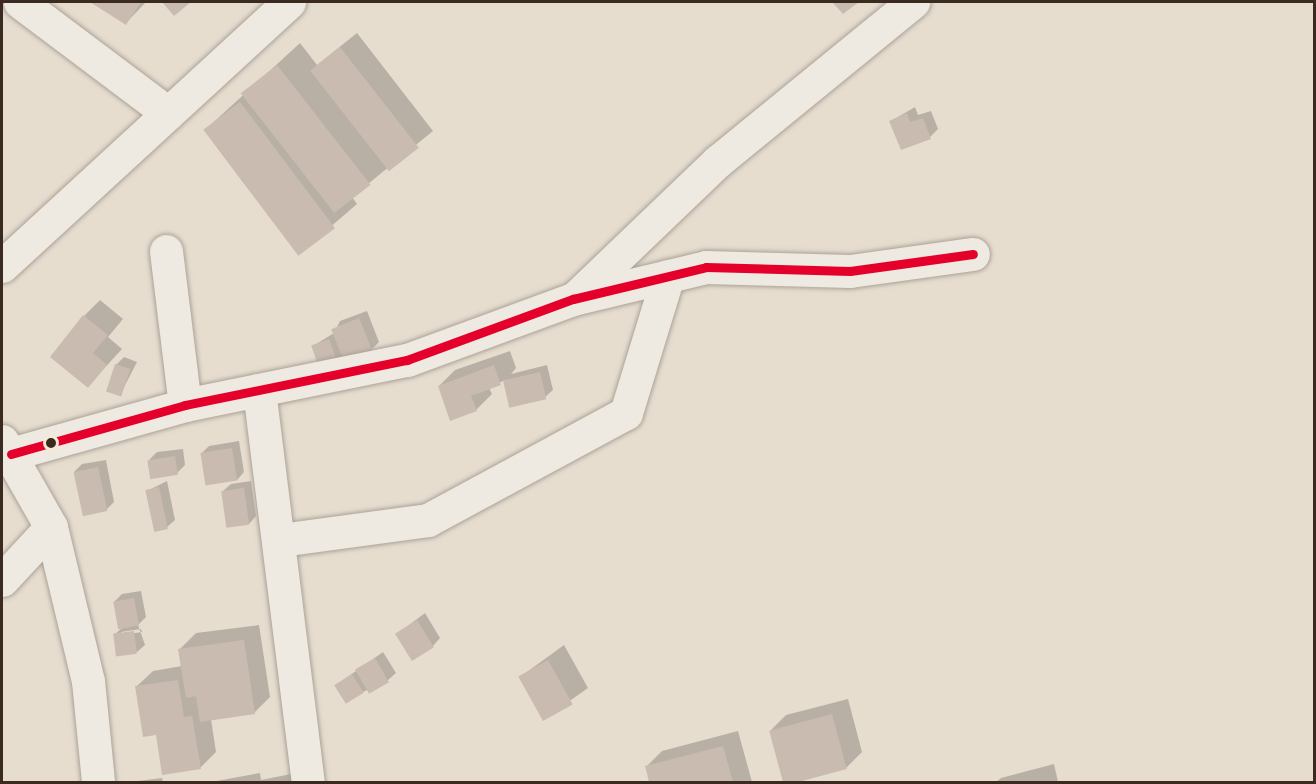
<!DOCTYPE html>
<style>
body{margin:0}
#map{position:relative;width:1316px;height:784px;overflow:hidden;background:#e6ddcf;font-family:"Libre Baskerville",serif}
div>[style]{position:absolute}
.shadow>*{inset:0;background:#0003}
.building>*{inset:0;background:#cabbb0;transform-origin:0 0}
.roads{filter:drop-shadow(0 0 2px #aca297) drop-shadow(0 0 2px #aca297)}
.minor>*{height:33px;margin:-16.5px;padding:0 16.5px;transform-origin:16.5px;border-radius:16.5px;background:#eee9e1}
.bus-1>*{height:9px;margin:-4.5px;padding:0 4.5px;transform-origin:4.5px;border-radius:4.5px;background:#e4002b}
.dots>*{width:16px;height:16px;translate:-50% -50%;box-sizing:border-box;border:3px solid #f7ead5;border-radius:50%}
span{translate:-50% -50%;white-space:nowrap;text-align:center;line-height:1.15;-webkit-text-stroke:5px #f7ead5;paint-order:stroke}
.frame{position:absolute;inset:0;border:3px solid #3b2a1f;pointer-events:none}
</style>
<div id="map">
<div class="shadow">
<div style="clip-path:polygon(93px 2px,146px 2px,126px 23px)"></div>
<div style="clip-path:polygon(357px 33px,433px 131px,352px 197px,357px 204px,299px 254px,205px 130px,300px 43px,317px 65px)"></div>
<div style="clip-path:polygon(915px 107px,918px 115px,931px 111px,938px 129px,930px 137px,891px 121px)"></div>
<div style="clip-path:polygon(100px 300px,123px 319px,108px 337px,122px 349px,88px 386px,84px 316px)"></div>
<div style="clip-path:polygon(367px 311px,379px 342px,371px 350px,338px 365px,313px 346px,334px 333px,340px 321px)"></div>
<div style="clip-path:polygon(510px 351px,516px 368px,511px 374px,547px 365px,553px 390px,545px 397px,505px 380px,489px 388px,492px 394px,476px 410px,439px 386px,455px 370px)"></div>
<div style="clip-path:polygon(124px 357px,137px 362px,120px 395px,116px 365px)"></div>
<div style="clip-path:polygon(239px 441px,244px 472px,237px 480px,202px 453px,209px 446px)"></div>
<div style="clip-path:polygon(183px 449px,185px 465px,177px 473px,149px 460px,157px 452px)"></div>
<div style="clip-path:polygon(106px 460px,114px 502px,106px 510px,74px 472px,82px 464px)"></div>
<div style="clip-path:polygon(167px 481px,175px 520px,167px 527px,147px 491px)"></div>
<div style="clip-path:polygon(251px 481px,256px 516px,249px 524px,223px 491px,231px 484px)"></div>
<div style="clip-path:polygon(evenodd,141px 591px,146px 617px,138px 625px,145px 645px,137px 652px,114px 635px,123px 627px,114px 602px,122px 594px,141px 591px,141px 629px,142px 632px,121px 635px,121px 632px,141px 629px)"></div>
<div style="clip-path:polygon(425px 613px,440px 638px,433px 646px,397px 634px)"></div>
<div style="clip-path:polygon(259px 625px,270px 697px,254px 713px,211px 719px,216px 752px,200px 768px,157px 733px,137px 686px,153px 671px,182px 666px,180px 649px,196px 633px)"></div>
<div style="clip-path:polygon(564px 645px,588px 688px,544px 719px,520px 677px)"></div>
<div style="clip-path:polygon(383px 652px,396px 673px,388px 680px,363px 692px,336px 685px)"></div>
<div style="clip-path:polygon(848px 699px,862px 752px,846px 768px,784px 782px,770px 731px,786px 715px)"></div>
<div style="clip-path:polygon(738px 731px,752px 782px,651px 782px,646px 767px,662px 751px)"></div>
<div style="clip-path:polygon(1054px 764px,1058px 782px,996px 782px,1001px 778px)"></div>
<div style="clip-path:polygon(260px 773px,261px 780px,296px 773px,297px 782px,211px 782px)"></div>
<div style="clip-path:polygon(162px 778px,163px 782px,137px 782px,138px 781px)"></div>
</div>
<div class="building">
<div style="clip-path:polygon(90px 2px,141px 2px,126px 25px)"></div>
<div style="clip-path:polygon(162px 2px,191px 2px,174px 16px)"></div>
<div style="clip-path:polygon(832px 2px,859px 2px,843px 14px)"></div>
<div style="left:340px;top:47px;width:128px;height:38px;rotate:52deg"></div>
<div style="left:277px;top:65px;width:152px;height:46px;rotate:52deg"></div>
<div style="left:240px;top:102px;width:158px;height:46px;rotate:53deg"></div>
<div style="clip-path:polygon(907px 113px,910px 122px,923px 118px,931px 139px,901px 150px,889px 121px)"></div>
<div style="clip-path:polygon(83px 315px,108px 335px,93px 353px,107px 365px,88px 388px,50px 357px)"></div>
<div style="left:359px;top:318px;width:35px;height:30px;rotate:68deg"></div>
<div style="left:329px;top:339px;width:30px;height:19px;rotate:70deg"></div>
<div style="left:115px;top:364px;width:16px;height:29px;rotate:18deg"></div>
<div style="clip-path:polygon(494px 365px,501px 385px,471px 396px,477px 411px,450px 421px,438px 386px)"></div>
<div style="left:540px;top:372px;width:28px;height:38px;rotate:77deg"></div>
<div style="left:232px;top:448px;width:33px;height:32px;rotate:81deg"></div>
<div style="left:175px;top:456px;width:19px;height:28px;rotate:81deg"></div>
<div style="left:98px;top:467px;width:45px;height:25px;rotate:78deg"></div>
<div style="left:159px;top:487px;width:43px;height:14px;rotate:78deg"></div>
<div style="left:244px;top:488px;width:37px;height:23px;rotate:82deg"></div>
<div style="left:134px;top:598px;width:28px;height:21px;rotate:80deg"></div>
<div style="left:417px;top:620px;width:32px;height:26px;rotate:58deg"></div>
<div style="left:134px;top:631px;width:23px;height:21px;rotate:83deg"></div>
<div style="clip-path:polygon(244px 640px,255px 714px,200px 722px,196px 696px,186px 698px,178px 649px)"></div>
<div style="left:375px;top:658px;width:28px;height:23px;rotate:60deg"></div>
<div style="left:548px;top:660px;width:51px;height:34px;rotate:61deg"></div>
<div style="left:352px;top:674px;width:22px;height:21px;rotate:58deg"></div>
<div style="clip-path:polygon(178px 680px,184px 717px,192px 716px,201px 769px,162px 775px,156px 735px,143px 737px,135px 686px)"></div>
<div style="left:832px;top:714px;width:57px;height:65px;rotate:75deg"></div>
<div style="clip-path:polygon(723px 746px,733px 782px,649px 782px,645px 766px)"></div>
</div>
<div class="roads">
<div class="minor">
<div style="left:20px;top:2px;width:185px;rotate:36.9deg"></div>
<div style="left:166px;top:251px;width:155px;rotate:83deg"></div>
<div style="left:2px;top:266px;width:390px;rotate:-42.6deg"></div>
<div style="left:575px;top:298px;width:198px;rotate:-43.8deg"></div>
<div style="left:718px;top:161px;width:252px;rotate:-39.2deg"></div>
<div style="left:259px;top:390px;width:395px;rotate:82.9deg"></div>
<div style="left:2px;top:441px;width:99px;rotate:60.3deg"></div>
<div style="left:51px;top:527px;width:158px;rotate:76.5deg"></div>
<div style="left:88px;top:681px;width:101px;rotate:84.3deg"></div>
<div style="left:11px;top:454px;width:181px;rotate:-15.7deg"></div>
<div style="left:185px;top:405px;width:227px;rotate:-11.5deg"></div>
<div style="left:407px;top:360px;width:177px;rotate:-20.2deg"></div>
<div style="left:573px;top:299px;width:137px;rotate:-13.5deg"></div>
<div style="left:706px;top:267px;width:144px;rotate:1.6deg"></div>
<div style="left:850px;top:271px;width:124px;rotate:-7.9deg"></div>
<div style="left:281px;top:540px;width:148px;rotate:-7.7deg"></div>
<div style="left:428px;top:520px;width:225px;rotate:-28.4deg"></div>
<div style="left:626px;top:413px;width:143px;rotate:-73deg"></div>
<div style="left:2px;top:580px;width:72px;rotate:-47.2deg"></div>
</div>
</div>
<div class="bus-1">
<div style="left:11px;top:454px;width:181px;rotate:-15.7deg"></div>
<div style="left:185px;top:405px;width:227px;rotate:-11.5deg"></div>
<div style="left:407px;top:360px;width:177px;rotate:-20.2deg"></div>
<div style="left:573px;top:299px;width:137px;rotate:-13.5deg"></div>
<div style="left:706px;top:267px;width:144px;rotate:1.6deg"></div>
<div style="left:850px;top:271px;width:124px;rotate:-7.9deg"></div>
</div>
<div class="dots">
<div style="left:51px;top:443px;background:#3b2a1f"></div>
</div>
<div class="frame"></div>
</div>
